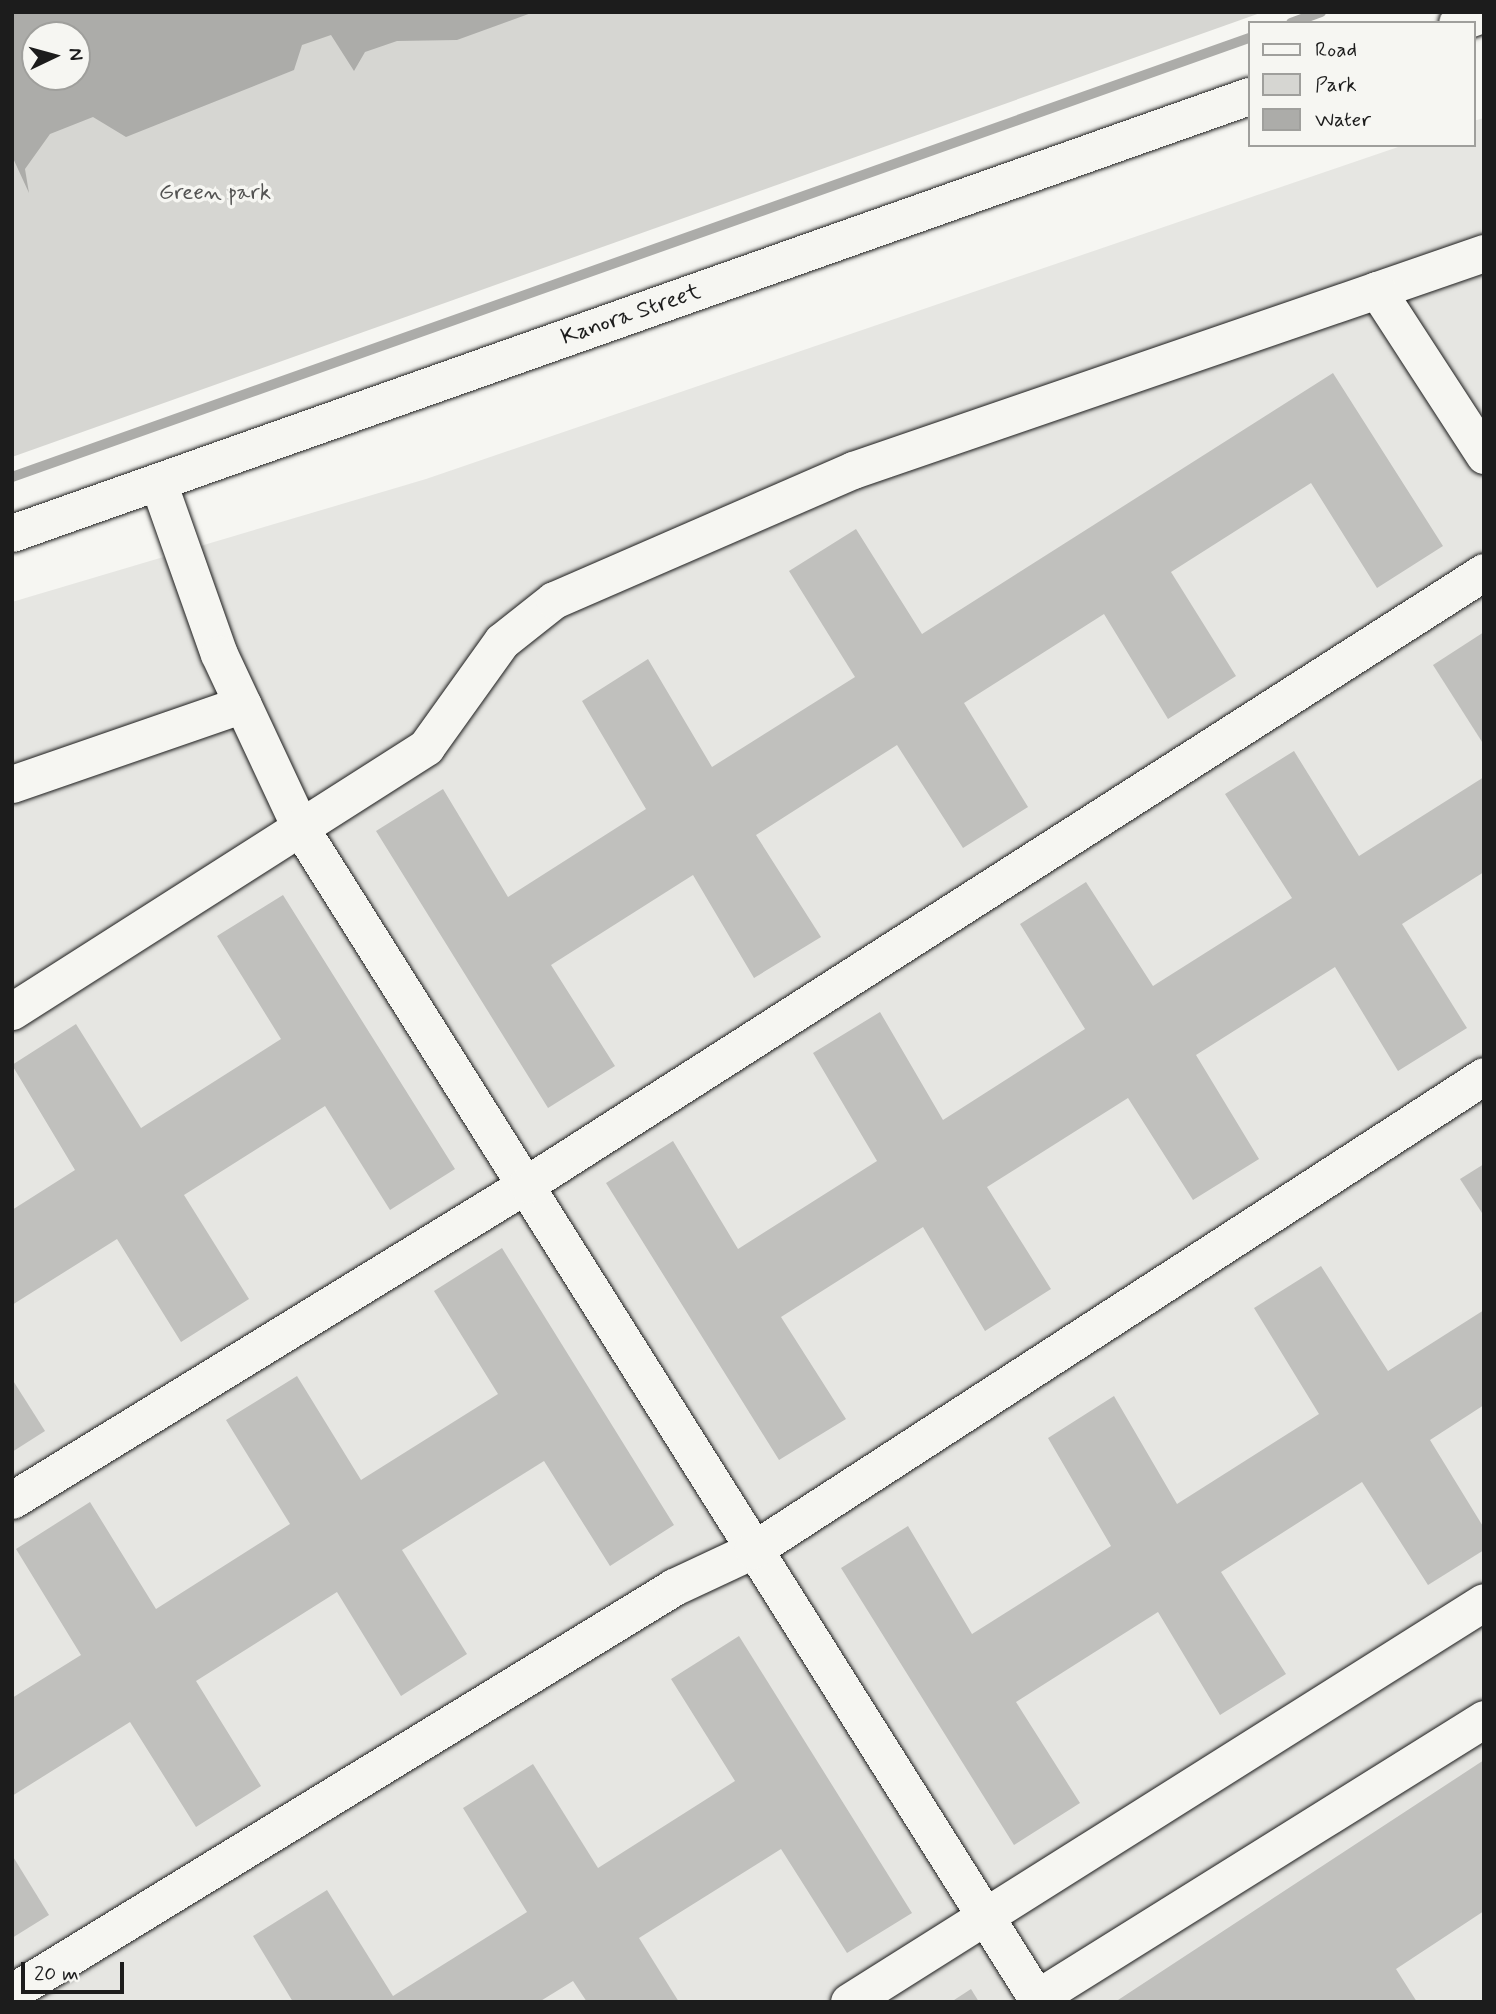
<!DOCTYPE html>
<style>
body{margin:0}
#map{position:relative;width:1496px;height:2014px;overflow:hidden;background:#f6f6f2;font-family:Mynerve,sans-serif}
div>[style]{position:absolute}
.built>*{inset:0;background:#e6e6e2}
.green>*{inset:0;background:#d6d6d2}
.water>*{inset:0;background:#acaca9}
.stream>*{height:10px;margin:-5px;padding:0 5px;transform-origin:5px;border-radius:5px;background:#acaca9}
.building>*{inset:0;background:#c0c0bd}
.roads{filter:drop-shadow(0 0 2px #1c1c1c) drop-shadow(0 0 2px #1c1c1c)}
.minor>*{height:37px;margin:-18.5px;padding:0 18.5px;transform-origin:18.5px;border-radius:18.5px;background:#f6f6f2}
span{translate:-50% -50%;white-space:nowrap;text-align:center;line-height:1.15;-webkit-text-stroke:7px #f6f6f2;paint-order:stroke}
.park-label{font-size:23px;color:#545453}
.street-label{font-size:23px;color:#1c1c1c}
.frame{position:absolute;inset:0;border:14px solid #1c1c1c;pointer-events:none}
.legend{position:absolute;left:1248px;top:21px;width:228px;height:126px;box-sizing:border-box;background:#f6f6f2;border:2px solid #9f9f9c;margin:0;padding:9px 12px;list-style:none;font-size:21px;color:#1c1c1c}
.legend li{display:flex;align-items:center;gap:14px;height:35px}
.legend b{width:35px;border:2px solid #9f9f9c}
.north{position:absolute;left:21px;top:21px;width:70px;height:70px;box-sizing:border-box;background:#f6f6f2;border:2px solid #9f9f9c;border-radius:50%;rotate:85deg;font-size:19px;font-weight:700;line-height:28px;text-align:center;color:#1c1c1c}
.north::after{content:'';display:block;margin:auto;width:24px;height:32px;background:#1c1c1c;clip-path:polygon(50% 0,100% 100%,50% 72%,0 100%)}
.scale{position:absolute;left:21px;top:1962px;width:103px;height:32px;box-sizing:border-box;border:4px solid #1c1c1c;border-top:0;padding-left:9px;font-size:21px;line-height:24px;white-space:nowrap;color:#1c1c1c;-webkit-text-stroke:5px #f6f6f2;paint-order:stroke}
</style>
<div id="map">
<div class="built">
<div style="clip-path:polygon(1484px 118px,1484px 2002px,12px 2002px,12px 602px,426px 479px,1404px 145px,1473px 145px,1473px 121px)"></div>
</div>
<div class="green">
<div style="clip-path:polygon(evenodd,12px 12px,1263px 12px,12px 457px,12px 12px,35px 35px,77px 35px,77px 77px,35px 77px,35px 35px)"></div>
</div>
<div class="water">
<div style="clip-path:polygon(evenodd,12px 12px,534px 12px,457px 40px,397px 41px,365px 52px,354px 71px,331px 35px,302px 45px,294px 70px,126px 137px,93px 117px,50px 134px,25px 169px,29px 193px,12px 156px,12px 12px,35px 35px,77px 35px,77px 77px,35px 77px,35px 35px)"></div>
</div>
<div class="stream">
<div style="left:1291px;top:23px;width:32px;rotate:-20deg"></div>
<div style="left:12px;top:477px;width:1313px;rotate:-19.54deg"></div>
</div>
<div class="building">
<div style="clip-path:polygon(1333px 373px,1443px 546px,1377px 588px,1311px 483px,1171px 572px,1236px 676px,1168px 719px,1104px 614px,964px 703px,1028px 807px,963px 848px,897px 745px,756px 835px,821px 937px,754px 978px,693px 875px,551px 965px,615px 1066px,548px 1108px,376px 831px,443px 789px,508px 897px,646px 809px,582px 701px,648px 659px,712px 767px,855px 677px,789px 571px,856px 529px,922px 634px)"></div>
<div style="clip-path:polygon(1484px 632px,1484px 745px,1433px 665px)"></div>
<div style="clip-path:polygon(1294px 751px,1359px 856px,1484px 777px,1484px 872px,1402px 924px,1467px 1028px,1398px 1071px,1335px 967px,1196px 1055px,1259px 1159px,1193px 1200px,1128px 1098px,987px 1187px,1051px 1289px,985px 1331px,923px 1227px,781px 1317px,846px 1419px,779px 1460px,606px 1183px,673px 1141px,738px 1249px,877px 1161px,813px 1053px,880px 1012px,943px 1120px,1085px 1029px,1020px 924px,1086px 882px,1153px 986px,1292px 898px,1225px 794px)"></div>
<div style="clip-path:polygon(283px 895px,455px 1169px,390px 1210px,325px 1106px,184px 1195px,249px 1299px,181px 1342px,117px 1239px,12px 1305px,12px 1210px,75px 1170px,12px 1065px,76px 1024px,141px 1128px,281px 1039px,217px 936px)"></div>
<div style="clip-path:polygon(1484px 1164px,1484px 1216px,1460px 1179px)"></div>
<div style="clip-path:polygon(502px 1248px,674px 1525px,610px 1566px,544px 1461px,402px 1550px,467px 1654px,401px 1696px,337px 1592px,196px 1681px,261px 1786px,196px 1827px,130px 1722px,12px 1796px,12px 1698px,81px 1655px,16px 1549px,90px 1502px,156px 1609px,290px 1524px,226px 1420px,297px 1376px,361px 1480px,498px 1394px,434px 1291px)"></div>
<div style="clip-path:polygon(1321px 1266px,1388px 1371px,1484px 1310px,1484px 1405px,1430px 1440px,1484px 1528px,1484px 1550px,1428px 1585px,1362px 1482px,1221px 1572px,1286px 1674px,1220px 1715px,1158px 1612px,1016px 1702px,1080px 1803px,1014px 1845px,841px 1568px,908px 1526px,972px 1634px,1111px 1546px,1048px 1438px,1114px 1396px,1177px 1504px,1319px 1414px,1254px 1308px)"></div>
<div style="clip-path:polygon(12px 1379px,45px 1431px,12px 1452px)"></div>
<div style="clip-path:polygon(739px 1636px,912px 1913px,847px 1953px,781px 1849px,639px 1938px,679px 2002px,587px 2002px,573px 1981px,539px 2002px,293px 2002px,253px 1936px,327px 1890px,393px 1996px,527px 1912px,463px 1808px,533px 1764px,598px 1868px,735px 1781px,671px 1679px)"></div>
<div style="clip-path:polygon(1484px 1760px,1484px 1911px,1396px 1969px,1417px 2002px,1115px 2002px)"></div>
<div style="clip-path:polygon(12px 1855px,49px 1915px,12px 1938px)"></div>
<div style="clip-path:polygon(971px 1989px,979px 2002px,951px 2002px)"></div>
</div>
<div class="roads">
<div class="minor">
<div style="left:1457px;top:23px;width:29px;rotate:-20deg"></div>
<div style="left:1377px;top:290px;width:113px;rotate:-19.1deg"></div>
<div style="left:158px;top:482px;width:182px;rotate:70.5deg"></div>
<div style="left:219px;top:654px;width:193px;rotate:64.9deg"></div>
<div style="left:301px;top:829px;width:1386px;rotate:57.82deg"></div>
<div style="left:12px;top:533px;width:1312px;rotate:-19.46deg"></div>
<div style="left:12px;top:784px;width:244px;rotate:-19.1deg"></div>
<div style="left:12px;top:1011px;width:491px;rotate:-32.5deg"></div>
<div style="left:426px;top:747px;width:130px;rotate:-54.4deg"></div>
<div style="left:502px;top:641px;width:66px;rotate:-38.3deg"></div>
<div style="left:554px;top:600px;width:326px;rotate:-23.5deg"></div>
<div style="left:853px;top:470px;width:554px;rotate:-18.96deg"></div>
<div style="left:1377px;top:290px;width:197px;rotate:57deg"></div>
<div style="left:12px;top:1500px;width:604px;rotate:-31.53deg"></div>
<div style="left:527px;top:1184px;width:1136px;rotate:-32.6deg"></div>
<div style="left:12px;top:1992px;width:776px;rotate:-31.46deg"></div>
<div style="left:674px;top:1587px;width:87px;rotate:-25.1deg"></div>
<div style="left:753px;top:1550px;width:871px;rotate:-32.96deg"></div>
<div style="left:1037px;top:1998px;width:527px;rotate:-31.97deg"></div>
<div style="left:849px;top:2002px;width:750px;rotate:-32.21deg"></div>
</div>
</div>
<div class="park-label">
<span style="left:215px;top:193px">Green park</span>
</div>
<div class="street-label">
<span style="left:631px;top:315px;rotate:-19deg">Kanora Street</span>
</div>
<div class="frame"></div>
<ul class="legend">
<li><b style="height:9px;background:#f6f6f2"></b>Road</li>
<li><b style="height:19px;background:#d6d6d2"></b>Park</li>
<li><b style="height:19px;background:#acaca9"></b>Water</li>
</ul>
<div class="north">N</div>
<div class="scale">20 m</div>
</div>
